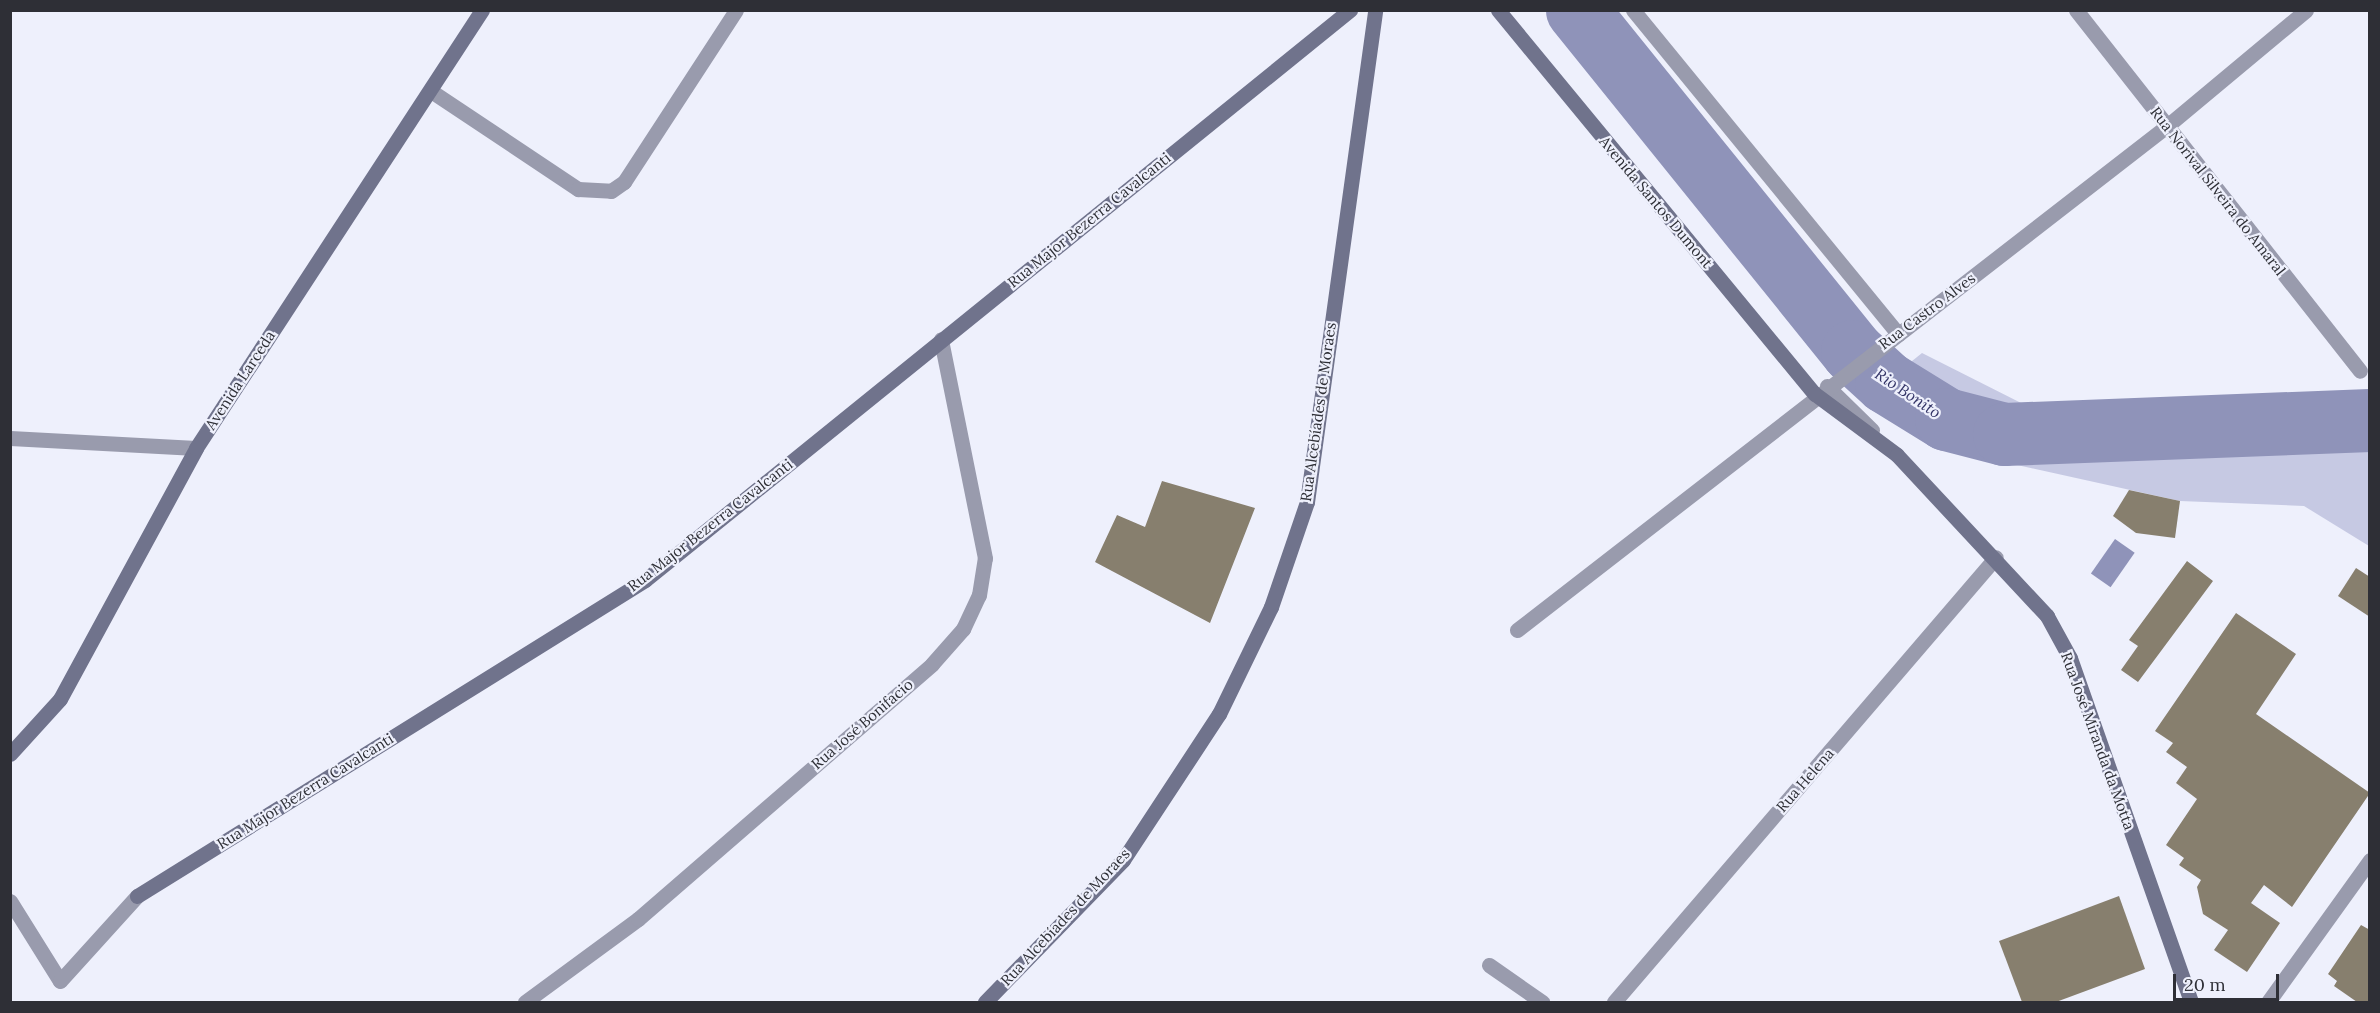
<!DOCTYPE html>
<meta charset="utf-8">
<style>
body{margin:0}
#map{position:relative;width:2380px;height:1013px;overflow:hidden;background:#eef0fc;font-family:Lora,serif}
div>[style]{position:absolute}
.green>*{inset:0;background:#c6c9e3}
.water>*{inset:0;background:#8f93b9;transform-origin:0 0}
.river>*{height:63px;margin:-31.5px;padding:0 31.5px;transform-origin:31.5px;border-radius:31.5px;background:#8f93b9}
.building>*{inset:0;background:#877f6e}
.lane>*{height:15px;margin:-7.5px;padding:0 7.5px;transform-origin:7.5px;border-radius:7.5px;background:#999bad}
.street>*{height:15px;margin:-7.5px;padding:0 7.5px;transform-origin:7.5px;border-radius:7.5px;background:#999bad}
.secondary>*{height:15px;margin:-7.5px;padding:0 7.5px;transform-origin:7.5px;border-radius:7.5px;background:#70738c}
span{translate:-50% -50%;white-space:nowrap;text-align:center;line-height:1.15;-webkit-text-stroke:4.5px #eef0fc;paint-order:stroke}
.street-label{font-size:15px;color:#2e2f36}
.water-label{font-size:16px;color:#333467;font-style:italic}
.frame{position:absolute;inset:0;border:12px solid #2e2f36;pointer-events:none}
.scale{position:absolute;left:2173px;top:974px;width:106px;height:27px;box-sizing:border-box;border:3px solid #2e2f36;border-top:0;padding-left:8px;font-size:18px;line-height:21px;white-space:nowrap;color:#2e2f36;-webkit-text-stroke:4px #eef0fc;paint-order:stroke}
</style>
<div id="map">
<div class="green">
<div style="clip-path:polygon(1922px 353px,2047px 416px,2369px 401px,2369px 546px,2304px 506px,2180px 501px,2008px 463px,1939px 437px,1930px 446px,1876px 390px)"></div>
</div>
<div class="water">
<div style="left:2115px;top:539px;width:24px;height:42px;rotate:35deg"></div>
</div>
<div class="river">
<div style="left:1577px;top:10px;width:438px;rotate:51.1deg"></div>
<div style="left:1852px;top:351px;width:46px;rotate:42.4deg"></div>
<div style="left:1886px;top:382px;width:70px;rotate:31.7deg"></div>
<div style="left:1946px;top:419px;width:60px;rotate:14.5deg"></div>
<div style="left:2004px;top:434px;width:366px;rotate:-2.2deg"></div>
</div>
<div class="building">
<div style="clip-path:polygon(1162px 481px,1255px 508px,1210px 623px,1095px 562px,1117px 515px,1145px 527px)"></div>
<div style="clip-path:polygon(2129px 490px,2180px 501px,2175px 538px,2136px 533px,2113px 516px)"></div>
<div style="clip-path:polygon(2187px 561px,2213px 581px,2138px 682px,2121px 670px,2138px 646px,2129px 640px)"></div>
<div style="clip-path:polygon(2356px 568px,2370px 577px,2370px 617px,2338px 596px)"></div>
<div style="clip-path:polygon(2236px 613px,2296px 654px,2256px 714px,2370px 793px,2292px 907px,2264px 885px,2251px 903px,2280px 923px,2247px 972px,2214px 950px,2228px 930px,2203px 914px,2197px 887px,2201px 880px,2179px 865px,2184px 858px,2166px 845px,2197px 799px,2176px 783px,2187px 767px,2166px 752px,2173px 743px,2155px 731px)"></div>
<div style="clip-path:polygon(2119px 896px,2145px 969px,2056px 1002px,2022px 1002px,1999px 941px)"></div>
<div style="clip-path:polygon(2361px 925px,2370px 930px,2370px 1002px,2357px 1002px,2334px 986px,2337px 981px,2328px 974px)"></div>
</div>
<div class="lane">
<div style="left:10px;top:901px;width:94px;rotate:58deg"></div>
<div style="left:60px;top:981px;width:115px;rotate:-47.8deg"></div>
</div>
<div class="street">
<div style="left:1633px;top:10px;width:419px;rotate:50.7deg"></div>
<div style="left:2076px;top:10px;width:459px;rotate:51.8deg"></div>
<div style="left:431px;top:91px;width:177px;rotate:33.7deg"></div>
<div style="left:578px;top:189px;width:33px;rotate:3deg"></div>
<div style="left:611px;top:191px;width:16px;rotate:-35deg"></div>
<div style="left:624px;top:182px;width:205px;rotate:-56.9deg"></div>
<div style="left:1827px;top:386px;width:63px;rotate:44.4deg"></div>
<div style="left:10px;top:438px;width:186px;rotate:3.1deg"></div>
<div style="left:1517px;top:630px;width:823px;rotate:-37.79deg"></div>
<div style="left:2167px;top:126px;width:181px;rotate:-39.8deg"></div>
<div style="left:1489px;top:965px;width:65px;rotate:34.9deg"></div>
<div style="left:525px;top:1002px;width:140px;rotate:-36.3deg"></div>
<div style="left:638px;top:919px;width:389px;rotate:-40.9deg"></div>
<div style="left:932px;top:664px;width:47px;rotate:-48.5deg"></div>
<div style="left:963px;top:629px;width:38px;rotate:-65deg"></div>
<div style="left:979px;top:595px;width:37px;rotate:-81deg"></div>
<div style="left:985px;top:558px;width:223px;rotate:-101.4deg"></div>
<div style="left:1614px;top:1002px;width:586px;rotate:-49.36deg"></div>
<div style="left:2268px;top:1002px;width:175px;rotate:-54.3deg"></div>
</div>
<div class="secondary">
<div style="left:1498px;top:10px;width:498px;rotate:50.5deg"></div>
<div style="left:1815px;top:394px;width:102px;rotate:36.6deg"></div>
<div style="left:1897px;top:455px;width:220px;rotate:47deg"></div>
<div style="left:2047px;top:616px;width:48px;rotate:61.3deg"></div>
<div style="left:2070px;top:658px;width:365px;rotate:70.6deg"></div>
<div style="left:10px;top:754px;width:74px;rotate:-47.7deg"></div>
<div style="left:60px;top:699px;width:285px;rotate:-61.5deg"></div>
<div style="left:196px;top:448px;width:523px;rotate:-56.86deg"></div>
<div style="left:137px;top:896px;width:598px;rotate:-31.88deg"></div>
<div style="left:645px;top:580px;width:907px;rotate:-38.96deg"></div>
<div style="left:985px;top:1002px;width:198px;rotate:-45.8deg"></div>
<div style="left:1123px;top:860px;width:175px;rotate:-56.7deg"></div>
<div style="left:1219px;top:714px;width:119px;rotate:-64.1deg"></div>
<div style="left:1271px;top:607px;width:111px;rotate:-71.1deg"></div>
<div style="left:1307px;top:502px;width:497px;rotate:-82.1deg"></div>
</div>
<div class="street-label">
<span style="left:2218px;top:191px;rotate:52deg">Rua Norival Silveira do Amaral</span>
<span style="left:1656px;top:202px;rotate:50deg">Avenida Santos Dumont</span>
<span style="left:1089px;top:220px;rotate:-39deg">Rua Major Bezerra Cavalcanti</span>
<span style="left:1927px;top:311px;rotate:-37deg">Rua Castro Alves</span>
<span style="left:240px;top:380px;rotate:-57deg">Avenida Larceda</span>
<span style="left:1318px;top:412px;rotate:-82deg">Rua Alcebíades de Moraes</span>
<span style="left:710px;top:525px;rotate:-38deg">Rua Major Bezerra Cavalcanti</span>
<span style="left:862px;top:724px;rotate:-41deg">Rua José Bonifacio</span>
<span style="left:2098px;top:741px;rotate:70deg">Rua José Miranda da Motta</span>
<span style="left:1805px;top:780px;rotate:-49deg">Rua Helena</span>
<span style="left:305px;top:791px;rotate:-32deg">Rua Major Bezerra Cavalcanti</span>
<span style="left:1065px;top:917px;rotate:-47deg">Rua Alcebíades de Moraes</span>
</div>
<div class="water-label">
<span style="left:1908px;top:393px;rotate:34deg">Rio Bonito</span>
</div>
<div class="frame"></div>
<div class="scale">20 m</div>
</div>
